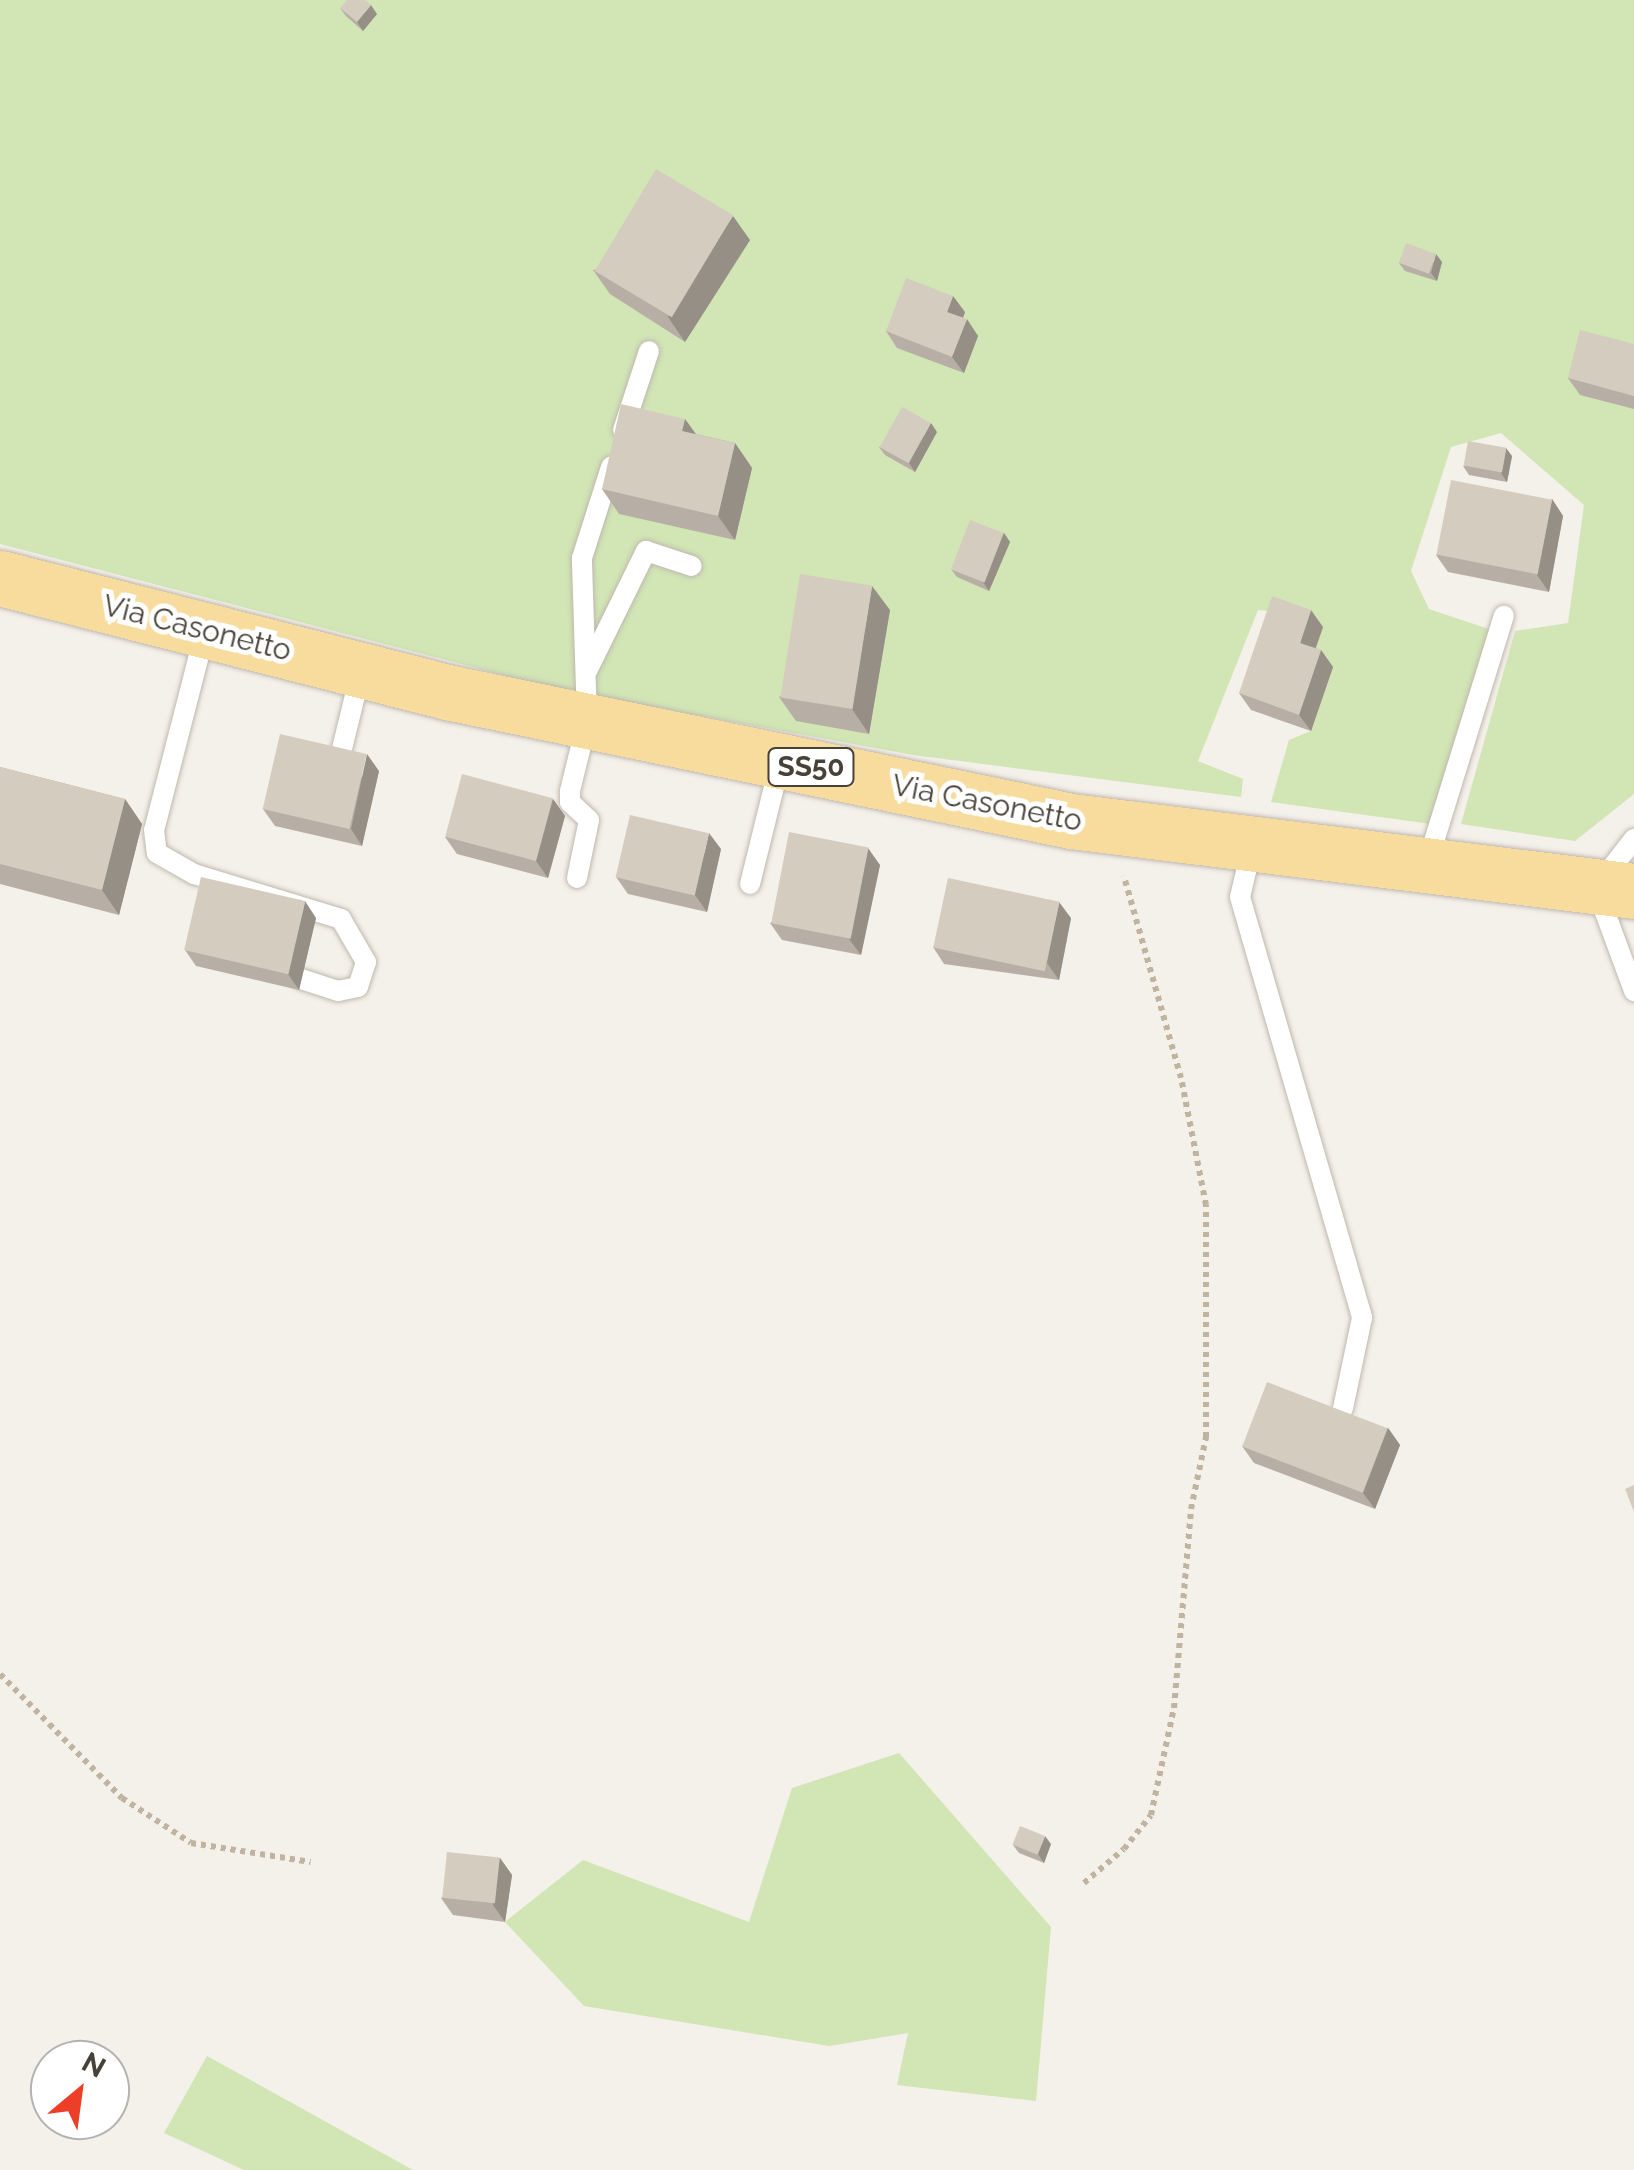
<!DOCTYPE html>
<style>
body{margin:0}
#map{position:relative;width:1634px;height:2170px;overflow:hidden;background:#f4f0ea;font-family:Raleway,sans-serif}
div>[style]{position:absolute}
.green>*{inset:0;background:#d1e5b5}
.path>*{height:6px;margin-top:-3px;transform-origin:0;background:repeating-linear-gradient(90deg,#c0b39f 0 5px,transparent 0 10px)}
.roads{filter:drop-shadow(0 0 2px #bfb8ad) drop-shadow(0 0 2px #bfb8ad)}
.lane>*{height:20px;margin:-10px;padding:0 10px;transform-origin:10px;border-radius:10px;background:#fff}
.primary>*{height:55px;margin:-27.5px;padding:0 27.5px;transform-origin:27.5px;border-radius:27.5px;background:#f8dc9e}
.wall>*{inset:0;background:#b7afa5}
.shaded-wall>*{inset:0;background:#958f86}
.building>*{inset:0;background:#d5ccc0;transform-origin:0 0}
span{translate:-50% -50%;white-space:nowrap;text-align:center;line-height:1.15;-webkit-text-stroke:10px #fff;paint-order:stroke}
.shield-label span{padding:2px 8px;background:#fff;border:2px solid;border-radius:8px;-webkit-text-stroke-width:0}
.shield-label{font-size:28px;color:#474138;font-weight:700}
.street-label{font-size:30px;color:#474138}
.north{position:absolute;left:30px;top:2040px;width:100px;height:100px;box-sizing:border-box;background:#fff;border:2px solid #b5b3af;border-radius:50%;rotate:29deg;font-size:28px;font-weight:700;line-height:40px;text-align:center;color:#474138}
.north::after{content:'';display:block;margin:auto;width:35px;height:45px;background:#ed3f27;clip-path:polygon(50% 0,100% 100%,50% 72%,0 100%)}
</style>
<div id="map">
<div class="green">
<div style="clip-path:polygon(0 0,1634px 0,1634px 794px,1575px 841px,1461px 824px,1515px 631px,1568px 623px,1584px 505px,1501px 433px,1451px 447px,1411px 571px,1429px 609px,1489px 629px,1431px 824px,1271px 802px,1289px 740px,1311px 731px,1312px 659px,1284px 613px,1258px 610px,1198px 761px,1243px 779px,1241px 797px,913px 755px,565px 691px,0 544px)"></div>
<div style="clip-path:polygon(899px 1753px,1051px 1927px,1036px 2101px,897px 2085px,908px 2033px,829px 2046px,584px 2006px,505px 1922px,583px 1860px,749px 1922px,792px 1788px)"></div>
<div style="clip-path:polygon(207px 2056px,413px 2170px,244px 2170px,164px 2133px)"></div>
</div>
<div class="path">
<div style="left:0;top:1674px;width:174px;rotate:45.5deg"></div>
<div style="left:122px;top:1798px;width:82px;rotate:33.1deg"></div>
<div style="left:191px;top:1843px;width:121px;rotate:9deg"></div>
<div style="left:1084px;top:1883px;width:52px;rotate:-40.4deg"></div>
<div style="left:1124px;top:1849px;width:43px;rotate:-51.5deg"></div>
<div style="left:1151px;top:1815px;width:109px;rotate:-77.9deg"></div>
<div style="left:1174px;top:1708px;width:200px;rotate:-85.1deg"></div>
<div style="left:1191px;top:1509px;width:74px;rotate:-78.2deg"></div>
<div style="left:1206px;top:1437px;width:232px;rotate:-90deg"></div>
<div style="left:1206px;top:1205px;width:129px;rotate:-101.1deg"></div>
<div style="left:1181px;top:1078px;width:210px;rotate:-105.8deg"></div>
</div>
<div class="roads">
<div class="lane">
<div style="left:623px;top:430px;width:83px;rotate:-71.8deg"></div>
<div style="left:205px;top:632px;width:204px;rotate:104.4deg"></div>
<div style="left:154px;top:830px;width:23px;rotate:83deg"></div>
<div style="left:157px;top:853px;width:43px;rotate:29.6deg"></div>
<div style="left:194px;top:874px;width:154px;rotate:17deg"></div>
<div style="left:341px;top:919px;width:50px;rotate:59.8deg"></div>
<div style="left:366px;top:962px;width:26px;rotate:108deg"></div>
<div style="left:358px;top:987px;width:20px;rotate:169deg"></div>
<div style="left:338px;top:991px;width:38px;rotate:-162deg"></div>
<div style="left:587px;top:671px;width:134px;rotate:-63.8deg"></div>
<div style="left:646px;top:551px;width:48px;rotate:18.1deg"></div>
<div style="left:340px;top:757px;width:89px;rotate:-76.3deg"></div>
<div style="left:1634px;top:839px;width:62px;rotate:127.8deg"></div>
<div style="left:1596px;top:888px;width:110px;rotate:69.7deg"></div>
<div style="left:1252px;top:846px;width:52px;rotate:103.2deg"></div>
<div style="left:1240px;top:897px;width:438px;rotate:73.8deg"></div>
<div style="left:1362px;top:1318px;width:92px;rotate:101.9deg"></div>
<div style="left:1427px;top:864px;width:260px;rotate:-72.8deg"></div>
<div style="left:577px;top:878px;width:59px;rotate:-78.3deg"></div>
<div style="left:589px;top:820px;width:26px;rotate:-137deg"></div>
<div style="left:570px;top:802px;width:11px;rotate:-90deg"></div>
<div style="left:570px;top:791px;width:72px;rotate:-76.3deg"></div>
<div style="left:587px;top:721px;width:163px;rotate:-91.8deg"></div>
<div style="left:582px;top:558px;width:96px;rotate:-72.3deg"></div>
<div style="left:750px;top:884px;width:125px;rotate:-76.1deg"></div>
</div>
<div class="primary">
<div style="left:0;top:578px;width:466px;rotate:14.3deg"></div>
<div style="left:452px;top:693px;width:632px;rotate:11.68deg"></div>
<div style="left:1071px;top:821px;width:567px;rotate:7.09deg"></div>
</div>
</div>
<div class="wall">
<div style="clip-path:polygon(340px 8px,377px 14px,363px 31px,346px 16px)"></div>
<div style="clip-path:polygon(750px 240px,685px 342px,610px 294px,593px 270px)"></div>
<div style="clip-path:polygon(1442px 262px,1437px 281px,1405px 271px,1399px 263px)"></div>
<div style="clip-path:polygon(965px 312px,963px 318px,978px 336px,964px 373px,897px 348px,886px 331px)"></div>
<div style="clip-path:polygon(1634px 344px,1634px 409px,1580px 395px,1568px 378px)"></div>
<div style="clip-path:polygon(685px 419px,696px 434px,735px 443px,752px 468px,735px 540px,619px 514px,602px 489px)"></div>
<div style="clip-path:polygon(937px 432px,915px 472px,885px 455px,879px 447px)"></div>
<div style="clip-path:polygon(1512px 456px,1507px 482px,1469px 475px,1463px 466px)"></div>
<div style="clip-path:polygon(1552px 499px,1563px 516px,1549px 592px,1448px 572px,1436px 555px)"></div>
<div style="clip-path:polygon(1004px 533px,1010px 542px,989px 591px,957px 577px,951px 569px)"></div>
<div style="clip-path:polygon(890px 610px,869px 734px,796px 721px,779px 697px)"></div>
<div style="clip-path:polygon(1323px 627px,1315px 648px,1321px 650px,1333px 667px,1311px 731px,1251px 710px,1239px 693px)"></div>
<div style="clip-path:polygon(0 767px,125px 799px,142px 824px,119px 915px,0 884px)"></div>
<div style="clip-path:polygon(379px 771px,362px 846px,275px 826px,263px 809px)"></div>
<div style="clip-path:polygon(553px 799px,565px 816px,548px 878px,457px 854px,445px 837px)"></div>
<div style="clip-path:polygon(721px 849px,707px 912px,628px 894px,616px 877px)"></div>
<div style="clip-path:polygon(880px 865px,861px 955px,782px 940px,770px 923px)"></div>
<div style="clip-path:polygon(316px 918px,299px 990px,196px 966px,185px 950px)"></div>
<div style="clip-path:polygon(1071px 918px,1059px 980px,944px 964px,933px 947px)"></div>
<div style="clip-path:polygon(1388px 1428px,1400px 1445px,1375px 1509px,1254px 1463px,1242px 1446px)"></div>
<div style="clip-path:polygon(1051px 1844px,1044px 1863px,1019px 1853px,1013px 1845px)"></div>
<div style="clip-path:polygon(500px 1858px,512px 1875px,505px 1922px,453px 1915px,441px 1898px)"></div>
</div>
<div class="shaded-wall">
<div style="clip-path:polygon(371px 5px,377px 14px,363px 31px,357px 22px)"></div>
<div style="clip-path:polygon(733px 216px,750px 240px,685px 342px,668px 317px)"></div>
<div style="clip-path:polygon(1436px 254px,1442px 262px,1437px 281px,1431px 273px)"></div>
<div style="clip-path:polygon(953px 296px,965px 312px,959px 329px,947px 312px)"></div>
<div style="clip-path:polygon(967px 319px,978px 336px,964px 373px,952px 357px)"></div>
<div style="clip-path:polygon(685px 419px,702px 443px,682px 431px)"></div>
<div style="clip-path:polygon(931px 423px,937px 432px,915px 472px,909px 463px)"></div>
<div style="clip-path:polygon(735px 443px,752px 468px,735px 540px,718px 516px)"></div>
<div style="clip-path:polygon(1506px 448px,1512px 456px,1507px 482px,1501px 473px)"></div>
<div style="clip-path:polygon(1552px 499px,1563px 516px,1549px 592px,1537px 575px)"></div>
<div style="clip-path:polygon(1004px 533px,1010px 542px,989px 591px,983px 582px)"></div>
<div style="clip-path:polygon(872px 586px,890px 610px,869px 734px,852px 709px)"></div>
<div style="clip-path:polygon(1311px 610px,1323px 627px,1312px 659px,1300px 643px)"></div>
<div style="clip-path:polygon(1321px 650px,1333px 667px,1311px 731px,1299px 715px)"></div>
<div style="clip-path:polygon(367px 754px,379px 771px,362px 846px,351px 829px)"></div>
<div style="clip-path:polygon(125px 799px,142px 824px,119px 915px,102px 890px)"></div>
<div style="clip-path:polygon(553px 799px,565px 816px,548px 878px,536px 861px)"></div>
<div style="clip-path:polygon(709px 833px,721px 849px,707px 912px,695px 895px)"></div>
<div style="clip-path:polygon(868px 848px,880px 865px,861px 955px,849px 939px)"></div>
<div style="clip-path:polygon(305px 901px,316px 918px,299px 990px,288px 974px)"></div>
<div style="clip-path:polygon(1059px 902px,1071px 918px,1059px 980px,1047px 963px)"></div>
<div style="clip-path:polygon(1388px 1428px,1400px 1445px,1375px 1509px,1363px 1493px)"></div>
<div style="clip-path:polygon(1045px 1836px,1051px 1844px,1044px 1863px,1038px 1854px)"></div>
<div style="clip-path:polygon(500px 1858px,512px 1875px,505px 1922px,493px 1905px)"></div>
</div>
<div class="building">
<div style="clip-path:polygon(347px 0,365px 0,371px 5px,357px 22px,340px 8px)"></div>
<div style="left:656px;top:169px;width:90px;height:119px;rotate:31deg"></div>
<div style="left:1406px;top:243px;width:32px;height:21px;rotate:20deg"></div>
<div style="clip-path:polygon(906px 278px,953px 296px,947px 312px,967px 319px,952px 357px,886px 331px)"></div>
<div style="clip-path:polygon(1580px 330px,1634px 344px,1634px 396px,1568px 378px)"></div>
<div style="clip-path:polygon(621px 404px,685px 419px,682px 431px,735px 443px,718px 516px,602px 489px)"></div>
<div style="left:902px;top:407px;width:33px;height:46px;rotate:29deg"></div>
<div style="left:1468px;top:441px;width:39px;height:25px;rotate:10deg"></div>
<div style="left:1451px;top:480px;width:103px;height:76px;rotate:11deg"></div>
<div style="left:970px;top:520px;width:36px;height:53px;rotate:21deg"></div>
<div style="left:800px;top:574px;width:73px;height:125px;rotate:9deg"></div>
<div style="clip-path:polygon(1272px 596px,1311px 610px,1300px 643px,1321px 650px,1299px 715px,1239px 693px)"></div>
<div style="left:280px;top:734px;width:89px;height:77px;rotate:13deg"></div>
<div style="clip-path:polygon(0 767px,125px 799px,102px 890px,0 864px)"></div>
<div style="left:462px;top:774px;width:94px;height:65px;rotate:15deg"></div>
<div style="left:630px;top:815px;width:81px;height:64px;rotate:13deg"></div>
<div style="left:789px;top:832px;width:81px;height:93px;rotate:11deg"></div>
<div style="left:201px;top:877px;width:107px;height:75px;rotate:13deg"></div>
<div style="left:948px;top:878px;width:114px;height:71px;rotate:12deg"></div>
<div style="left:1267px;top:1382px;width:129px;height:69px;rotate:21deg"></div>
<div style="clip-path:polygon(1634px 1485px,1634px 1512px,1625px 1489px)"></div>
<div style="left:1020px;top:1826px;width:27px;height:20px;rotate:22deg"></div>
<div style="left:447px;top:1852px;width:53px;height:46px;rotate:6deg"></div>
</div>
<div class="shield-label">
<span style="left:811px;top:767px">SS50</span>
</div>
<div class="street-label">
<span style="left:197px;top:628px;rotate:14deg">Via Casonetto</span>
<span style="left:987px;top:803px;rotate:11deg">Via Casonetto</span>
</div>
<div class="north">N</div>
</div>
